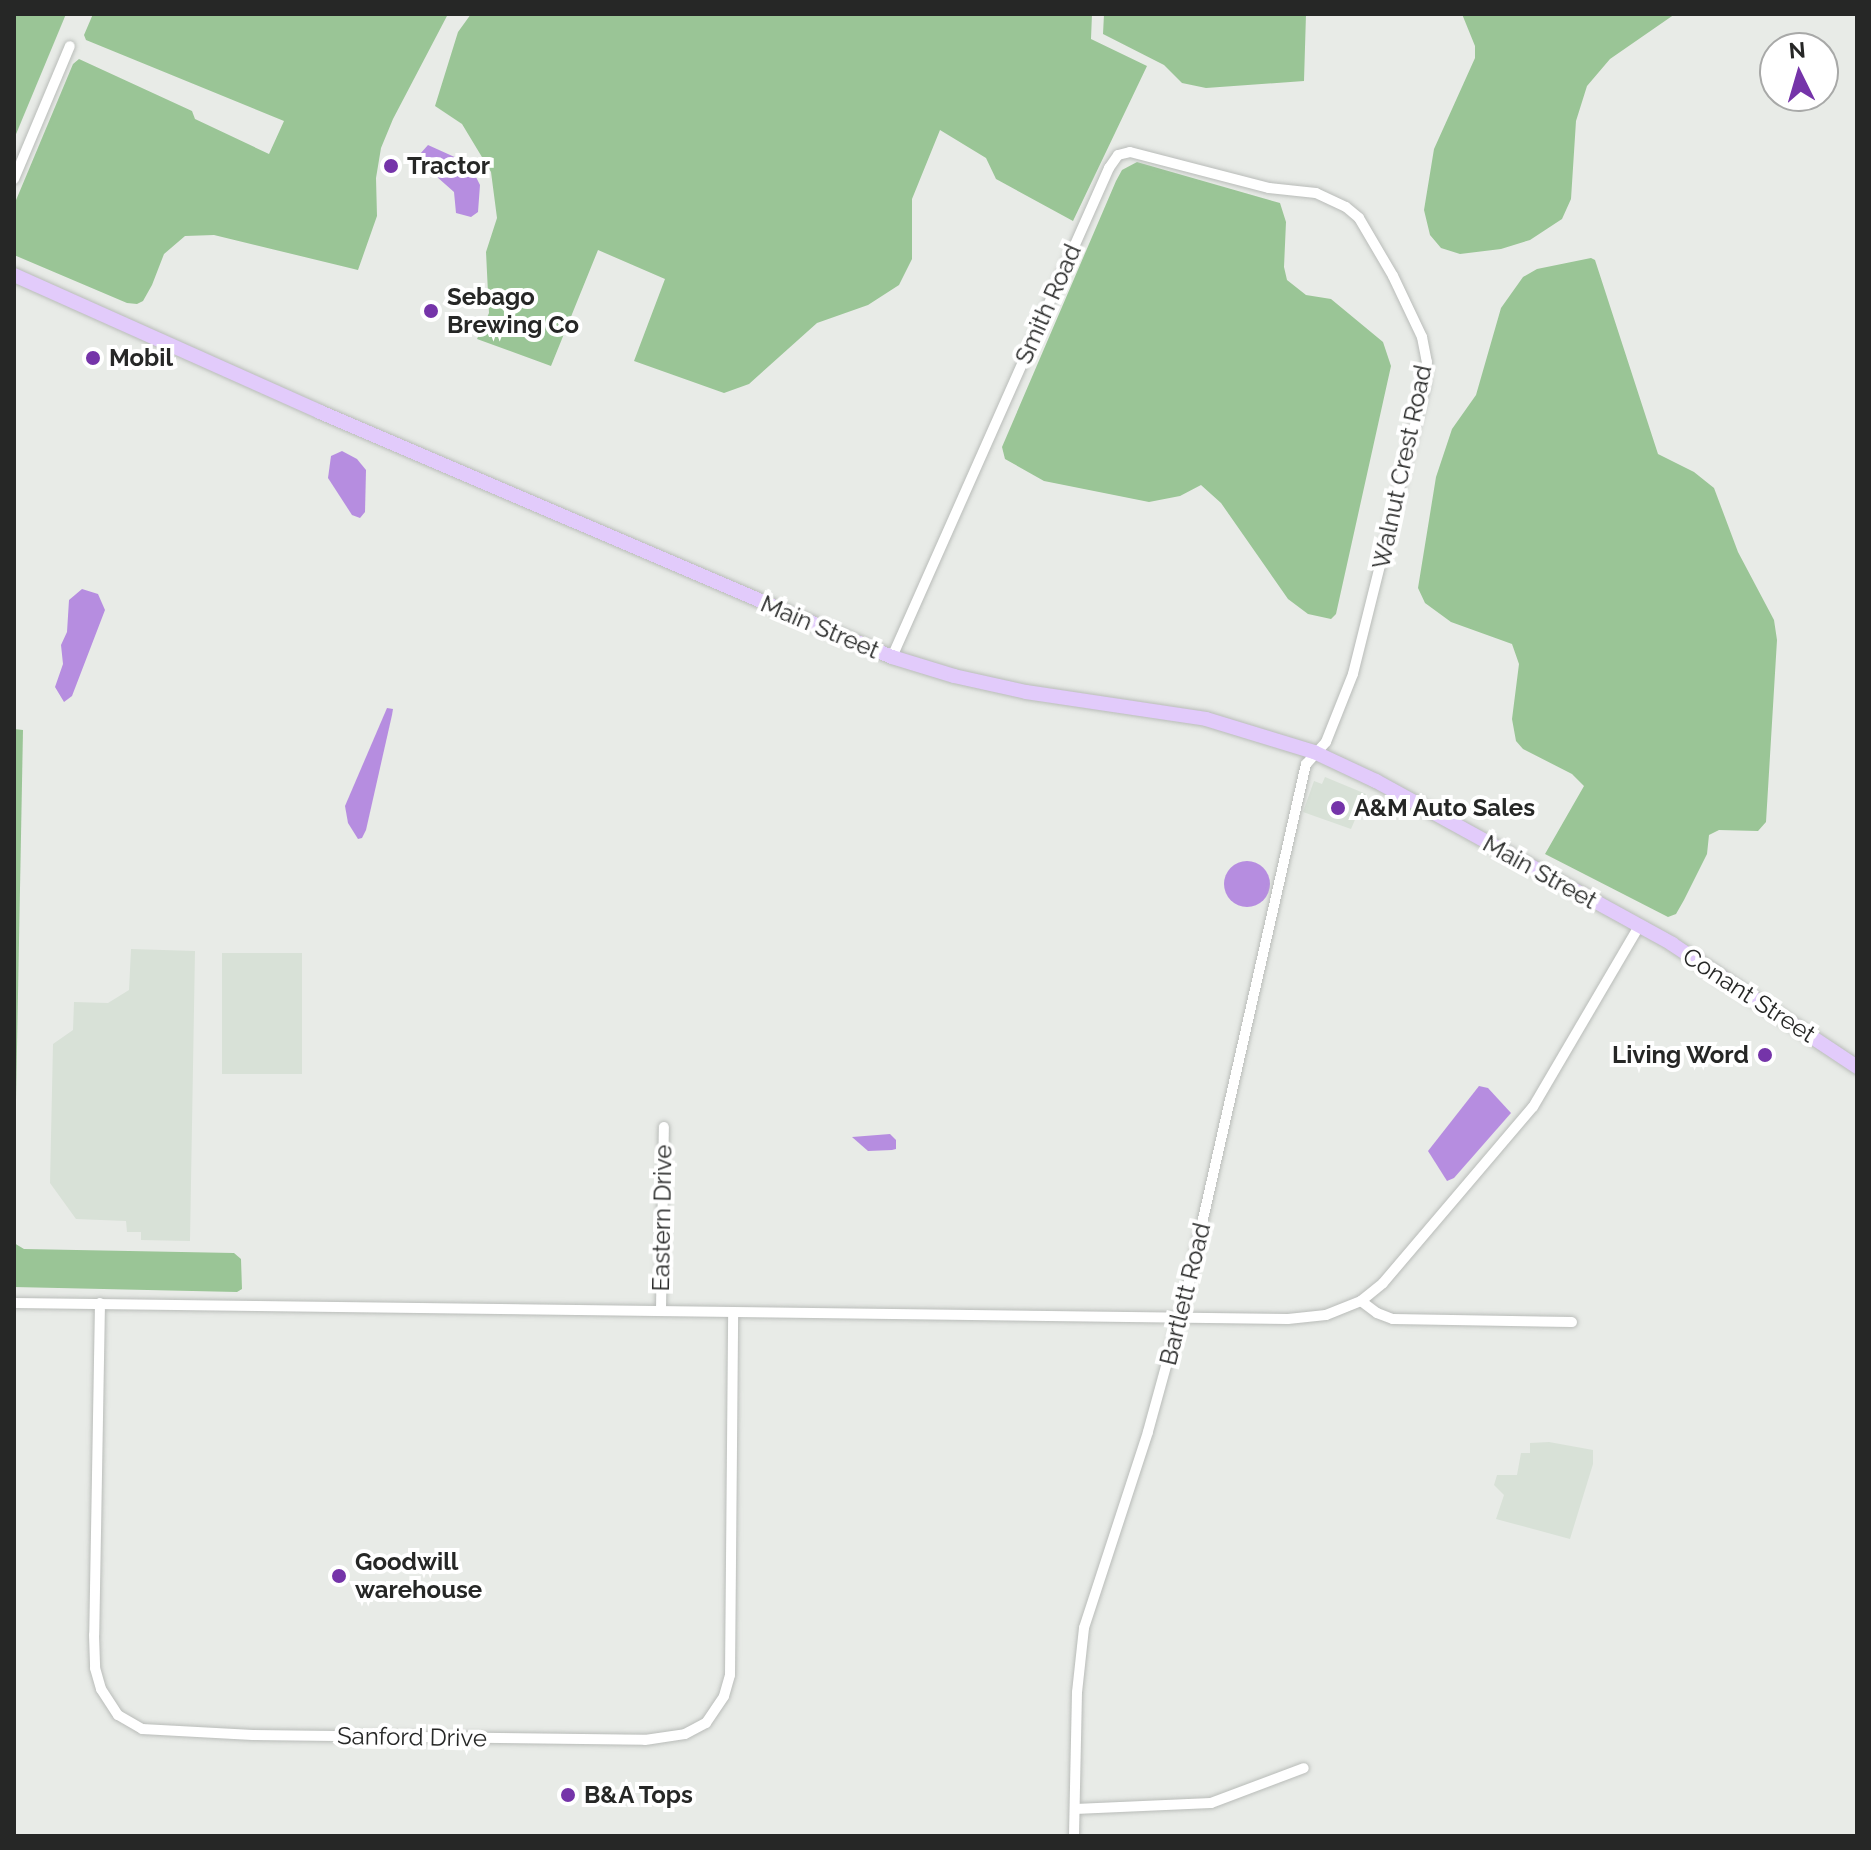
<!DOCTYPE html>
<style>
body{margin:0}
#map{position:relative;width:1871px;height:1850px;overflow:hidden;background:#e8ebe7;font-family:Raleway,sans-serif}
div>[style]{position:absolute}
.built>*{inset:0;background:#d8e1d7;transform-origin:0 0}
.green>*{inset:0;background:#9ac596}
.water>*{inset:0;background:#b68de0}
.round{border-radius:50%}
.roads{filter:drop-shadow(0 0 2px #b9bcb9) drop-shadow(0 0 2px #b9bcb9)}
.minor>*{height:10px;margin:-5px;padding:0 5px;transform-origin:5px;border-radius:5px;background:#fff}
.highway>*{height:14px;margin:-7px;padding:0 7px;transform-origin:7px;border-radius:7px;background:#e2cbfb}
.dots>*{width:22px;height:22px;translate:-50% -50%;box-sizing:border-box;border:4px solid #fff;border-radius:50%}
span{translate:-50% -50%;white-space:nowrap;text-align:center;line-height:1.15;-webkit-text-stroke:8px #fff;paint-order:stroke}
.poi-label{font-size:24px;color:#262726;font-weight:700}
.left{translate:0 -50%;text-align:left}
.right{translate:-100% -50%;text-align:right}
.street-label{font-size:24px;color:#262726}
.frame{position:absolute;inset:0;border:16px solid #262726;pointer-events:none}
.north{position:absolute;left:1759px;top:32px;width:80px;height:80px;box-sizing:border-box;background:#fff;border:2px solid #a8a9a8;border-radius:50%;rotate:355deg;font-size:22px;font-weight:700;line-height:32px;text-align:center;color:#262726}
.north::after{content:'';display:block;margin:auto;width:28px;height:36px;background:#7534a9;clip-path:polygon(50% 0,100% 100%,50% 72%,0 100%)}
</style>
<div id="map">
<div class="built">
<div style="clip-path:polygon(1325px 777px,1366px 794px,1351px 829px,1303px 812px,1314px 781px,1322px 784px)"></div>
<div style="clip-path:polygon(131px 949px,195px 951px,190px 1241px,141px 1240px,141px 1232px,127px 1232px,126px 1221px,76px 1219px,50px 1183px,53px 1044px,73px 1030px,74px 1002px,108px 1003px,129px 990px)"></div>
<div style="left:302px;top:953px;width:121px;height:80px;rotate:90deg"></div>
<div style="clip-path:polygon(1549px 1442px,1593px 1450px,1593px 1464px,1570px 1539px,1496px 1519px,1504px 1495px,1494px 1485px,1497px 1475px,1517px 1475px,1521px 1453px,1530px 1453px,1530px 1443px)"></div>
</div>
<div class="green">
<div style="clip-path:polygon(14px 14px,66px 14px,14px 139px)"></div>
<div style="clip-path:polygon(93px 14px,448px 14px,393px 119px,381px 148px,376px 178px,377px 216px,358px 270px,214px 235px,185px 236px,164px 254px,152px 285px,143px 301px,137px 304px,127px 303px,14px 255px,14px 205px,73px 64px,79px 59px,192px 111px,195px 119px,269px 154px,284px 121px,86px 40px,84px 35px)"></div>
<div style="clip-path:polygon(471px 14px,1092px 14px,1091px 39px,1147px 66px,1073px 221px,996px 179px,986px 158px,940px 130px,912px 199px,912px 259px,899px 285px,868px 305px,817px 323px,749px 384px,724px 393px,634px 361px,665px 279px,598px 250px,551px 366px,477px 339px,489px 313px,486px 252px,497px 218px,491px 172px,462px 124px,435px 106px,458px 32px)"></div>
<div style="clip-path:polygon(1104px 14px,1306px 14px,1304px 81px,1206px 88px,1182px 83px,1164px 65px,1103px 34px)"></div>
<div style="clip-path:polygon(1462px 14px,1675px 14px,1610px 59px,1587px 86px,1576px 121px,1571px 199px,1562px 219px,1530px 240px,1501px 249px,1460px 254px,1441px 248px,1430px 235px,1424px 210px,1434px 149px,1475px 58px,1475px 46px)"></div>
<div style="clip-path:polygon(1137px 162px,1280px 203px,1286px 222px,1284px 267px,1287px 280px,1306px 295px,1331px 299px,1383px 342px,1391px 366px,1336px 614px,1331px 619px,1308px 614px,1288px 599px,1221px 503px,1201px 485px,1180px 496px,1149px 502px,1044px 481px,1005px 459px,1002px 447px,1116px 181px,1122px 170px)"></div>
<div style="clip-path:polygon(1591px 258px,1595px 260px,1658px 454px,1694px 472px,1714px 488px,1738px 552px,1774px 620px,1777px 640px,1766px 822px,1758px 831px,1719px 830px,1709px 835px,1707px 854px,1684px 900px,1676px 914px,1668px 917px,1545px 854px,1584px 786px,1572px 774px,1523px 749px,1516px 741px,1512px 719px,1519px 664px,1512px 644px,1451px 622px,1425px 603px,1418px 588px,1436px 477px,1452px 429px,1476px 395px,1501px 308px,1523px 277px,1537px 269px)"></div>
<div style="clip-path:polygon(14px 729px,23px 730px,14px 1206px)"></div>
<div style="clip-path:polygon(14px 1243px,24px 1249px,234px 1253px,241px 1259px,242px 1289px,237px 1292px,14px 1287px)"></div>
</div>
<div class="water">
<div style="clip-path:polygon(428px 145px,459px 159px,476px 177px,480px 185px,478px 212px,471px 217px,456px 213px,454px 192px,419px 161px,420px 154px)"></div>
<div style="clip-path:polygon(342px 451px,357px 459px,366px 470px,365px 512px,360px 518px,352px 515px,328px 478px,331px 456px)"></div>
<div style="clip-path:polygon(82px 589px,98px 594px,105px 610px,72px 696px,64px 702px,55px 687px,63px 664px,61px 645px,67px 632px,69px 600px)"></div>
<div style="clip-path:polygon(387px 708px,393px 709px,392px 715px,366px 830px,362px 838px,358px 839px,348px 823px,345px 806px)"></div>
<div class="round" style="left:1224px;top:861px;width:46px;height:46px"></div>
<div style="clip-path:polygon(1479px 1086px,1488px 1088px,1511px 1113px,1454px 1178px,1447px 1181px,1428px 1151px)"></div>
<div style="clip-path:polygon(890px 1134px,896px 1140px,896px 1149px,892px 1150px,868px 1151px,852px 1137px)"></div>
</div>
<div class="roads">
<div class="minor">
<div style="left:14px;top:179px;width:144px;rotate:-67.2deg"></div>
<div style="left:892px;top:657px;width:535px;rotate:-66.07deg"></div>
<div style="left:1109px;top:168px;width:16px;rotate:-55deg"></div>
<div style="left:1118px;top:155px;width:12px;rotate:-14deg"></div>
<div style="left:1130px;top:152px;width:144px;rotate:14.5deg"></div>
<div style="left:1269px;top:188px;width:47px;rotate:6.1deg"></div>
<div style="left:1316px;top:193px;width:33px;rotate:25deg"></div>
<div style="left:1346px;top:207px;width:17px;rotate:40deg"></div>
<div style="left:1359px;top:218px;width:67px;rotate:59.6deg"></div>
<div style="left:1393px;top:276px;width:68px;rotate:64.6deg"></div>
<div style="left:1422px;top:337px;width:25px;rotate:79deg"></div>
<div style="left:1427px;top:362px;width:23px;rotate:95deg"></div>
<div style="left:1425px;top:385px;width:298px;rotate:104deg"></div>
<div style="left:1353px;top:674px;width:73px;rotate:111.7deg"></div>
<div style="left:1326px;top:742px;width:30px;rotate:132deg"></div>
<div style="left:1306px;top:764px;width:539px;rotate:102.75deg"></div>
<div style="left:1187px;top:1290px;width:147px;rotate:105.4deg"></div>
<div style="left:1148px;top:1432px;width:206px;rotate:108.1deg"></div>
<div style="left:1084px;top:1628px;width:64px;rotate:96.2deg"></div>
<div style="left:1077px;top:1692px;width:144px;rotate:91.2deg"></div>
<div style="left:1361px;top:1301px;width:28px;rotate:-39deg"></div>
<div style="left:1383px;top:1283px;width:231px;rotate:-49.6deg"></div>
<div style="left:1533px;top:1107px;width:210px;rotate:-59.6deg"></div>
<div style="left:14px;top:1303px;width:1274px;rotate:0.72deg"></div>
<div style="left:1288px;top:1319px;width:38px;rotate:-6deg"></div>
<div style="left:1326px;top:1315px;width:38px;rotate:-22deg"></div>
<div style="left:1361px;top:1301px;width:20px;rotate:37deg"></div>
<div style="left:1377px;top:1313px;width:17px;rotate:21deg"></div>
<div style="left:1393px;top:1319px;width:179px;rotate:1deg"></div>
<div style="left:100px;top:1303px;width:332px;rotate:91deg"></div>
<div style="left:94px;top:1635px;width:33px;rotate:88deg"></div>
<div style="left:95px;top:1668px;width:22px;rotate:74deg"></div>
<div style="left:101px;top:1689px;width:31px;rotate:57deg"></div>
<div style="left:118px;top:1715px;width:28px;rotate:30deg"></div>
<div style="left:142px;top:1729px;width:111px;rotate:3.1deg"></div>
<div style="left:253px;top:1735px;width:392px;rotate:0.7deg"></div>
<div style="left:645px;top:1740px;width:40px;rotate:-8.5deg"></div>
<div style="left:685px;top:1734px;width:24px;rotate:-28deg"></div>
<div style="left:706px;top:1723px;width:32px;rotate:-56deg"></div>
<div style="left:724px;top:1696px;width:22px;rotate:-74deg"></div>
<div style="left:730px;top:1675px;width:363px;rotate:-89.5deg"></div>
<div style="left:661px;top:1310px;width:183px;rotate:-89.1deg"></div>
<div style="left:1075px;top:1809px;width:136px;rotate:-2.5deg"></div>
<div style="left:1211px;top:1803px;width:99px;rotate:-20.6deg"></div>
</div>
<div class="highway">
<div style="left:14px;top:275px;width:335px;rotate:24.1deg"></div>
<div style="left:320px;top:412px;width:622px;rotate:23.19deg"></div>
<div style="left:892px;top:657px;width:65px;rotate:17deg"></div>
<div style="left:954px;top:676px;width:74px;rotate:12.5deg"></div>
<div style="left:1026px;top:692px;width:182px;rotate:8.5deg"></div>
<div style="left:1206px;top:719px;width:113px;rotate:17deg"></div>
<div style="left:1314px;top:752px;width:68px;rotate:25.1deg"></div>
<div style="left:1376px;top:781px;width:338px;rotate:28.8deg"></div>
<div style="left:1672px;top:944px;width:222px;rotate:33.6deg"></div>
</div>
</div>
<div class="dots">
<div style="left:391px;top:166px;background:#7534a9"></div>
<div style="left:431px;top:311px;background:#7534a9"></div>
<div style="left:93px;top:358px;background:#7534a9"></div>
<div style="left:1338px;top:808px;background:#7534a9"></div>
<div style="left:1765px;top:1055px;background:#7534a9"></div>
<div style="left:339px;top:1576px;background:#7534a9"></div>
<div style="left:568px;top:1795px;background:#7534a9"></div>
</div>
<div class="poi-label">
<span class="left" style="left:407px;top:166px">Tractor</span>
<span class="left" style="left:447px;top:311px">Sebago<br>Brewing Co</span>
<span class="left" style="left:109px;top:358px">Mobil</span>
<span class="left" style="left:1354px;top:808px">A&amp;M Auto Sales</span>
<span class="right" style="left:1749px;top:1055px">Living Word</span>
<span class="left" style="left:355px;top:1576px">Goodwill<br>warehouse</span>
<span class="left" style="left:584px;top:1795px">B&amp;A Tops</span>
</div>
<div class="street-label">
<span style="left:1048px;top:304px;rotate:-66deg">Smith Road</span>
<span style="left:1402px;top:467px;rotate:-78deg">Walnut Crest Road</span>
<span style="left:820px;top:627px;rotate:23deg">Main Street</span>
<span style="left:1540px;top:872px;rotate:29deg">Main Street</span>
<span style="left:1749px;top:995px;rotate:33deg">Conant Street</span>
<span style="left:662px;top:1218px;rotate:-89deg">Eastern Drive</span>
<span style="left:1185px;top:1294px;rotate:-76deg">Bartlett Road</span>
<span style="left:412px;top:1737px;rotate:1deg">Sanford Drive</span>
</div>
<div class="frame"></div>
<div class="north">N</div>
</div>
